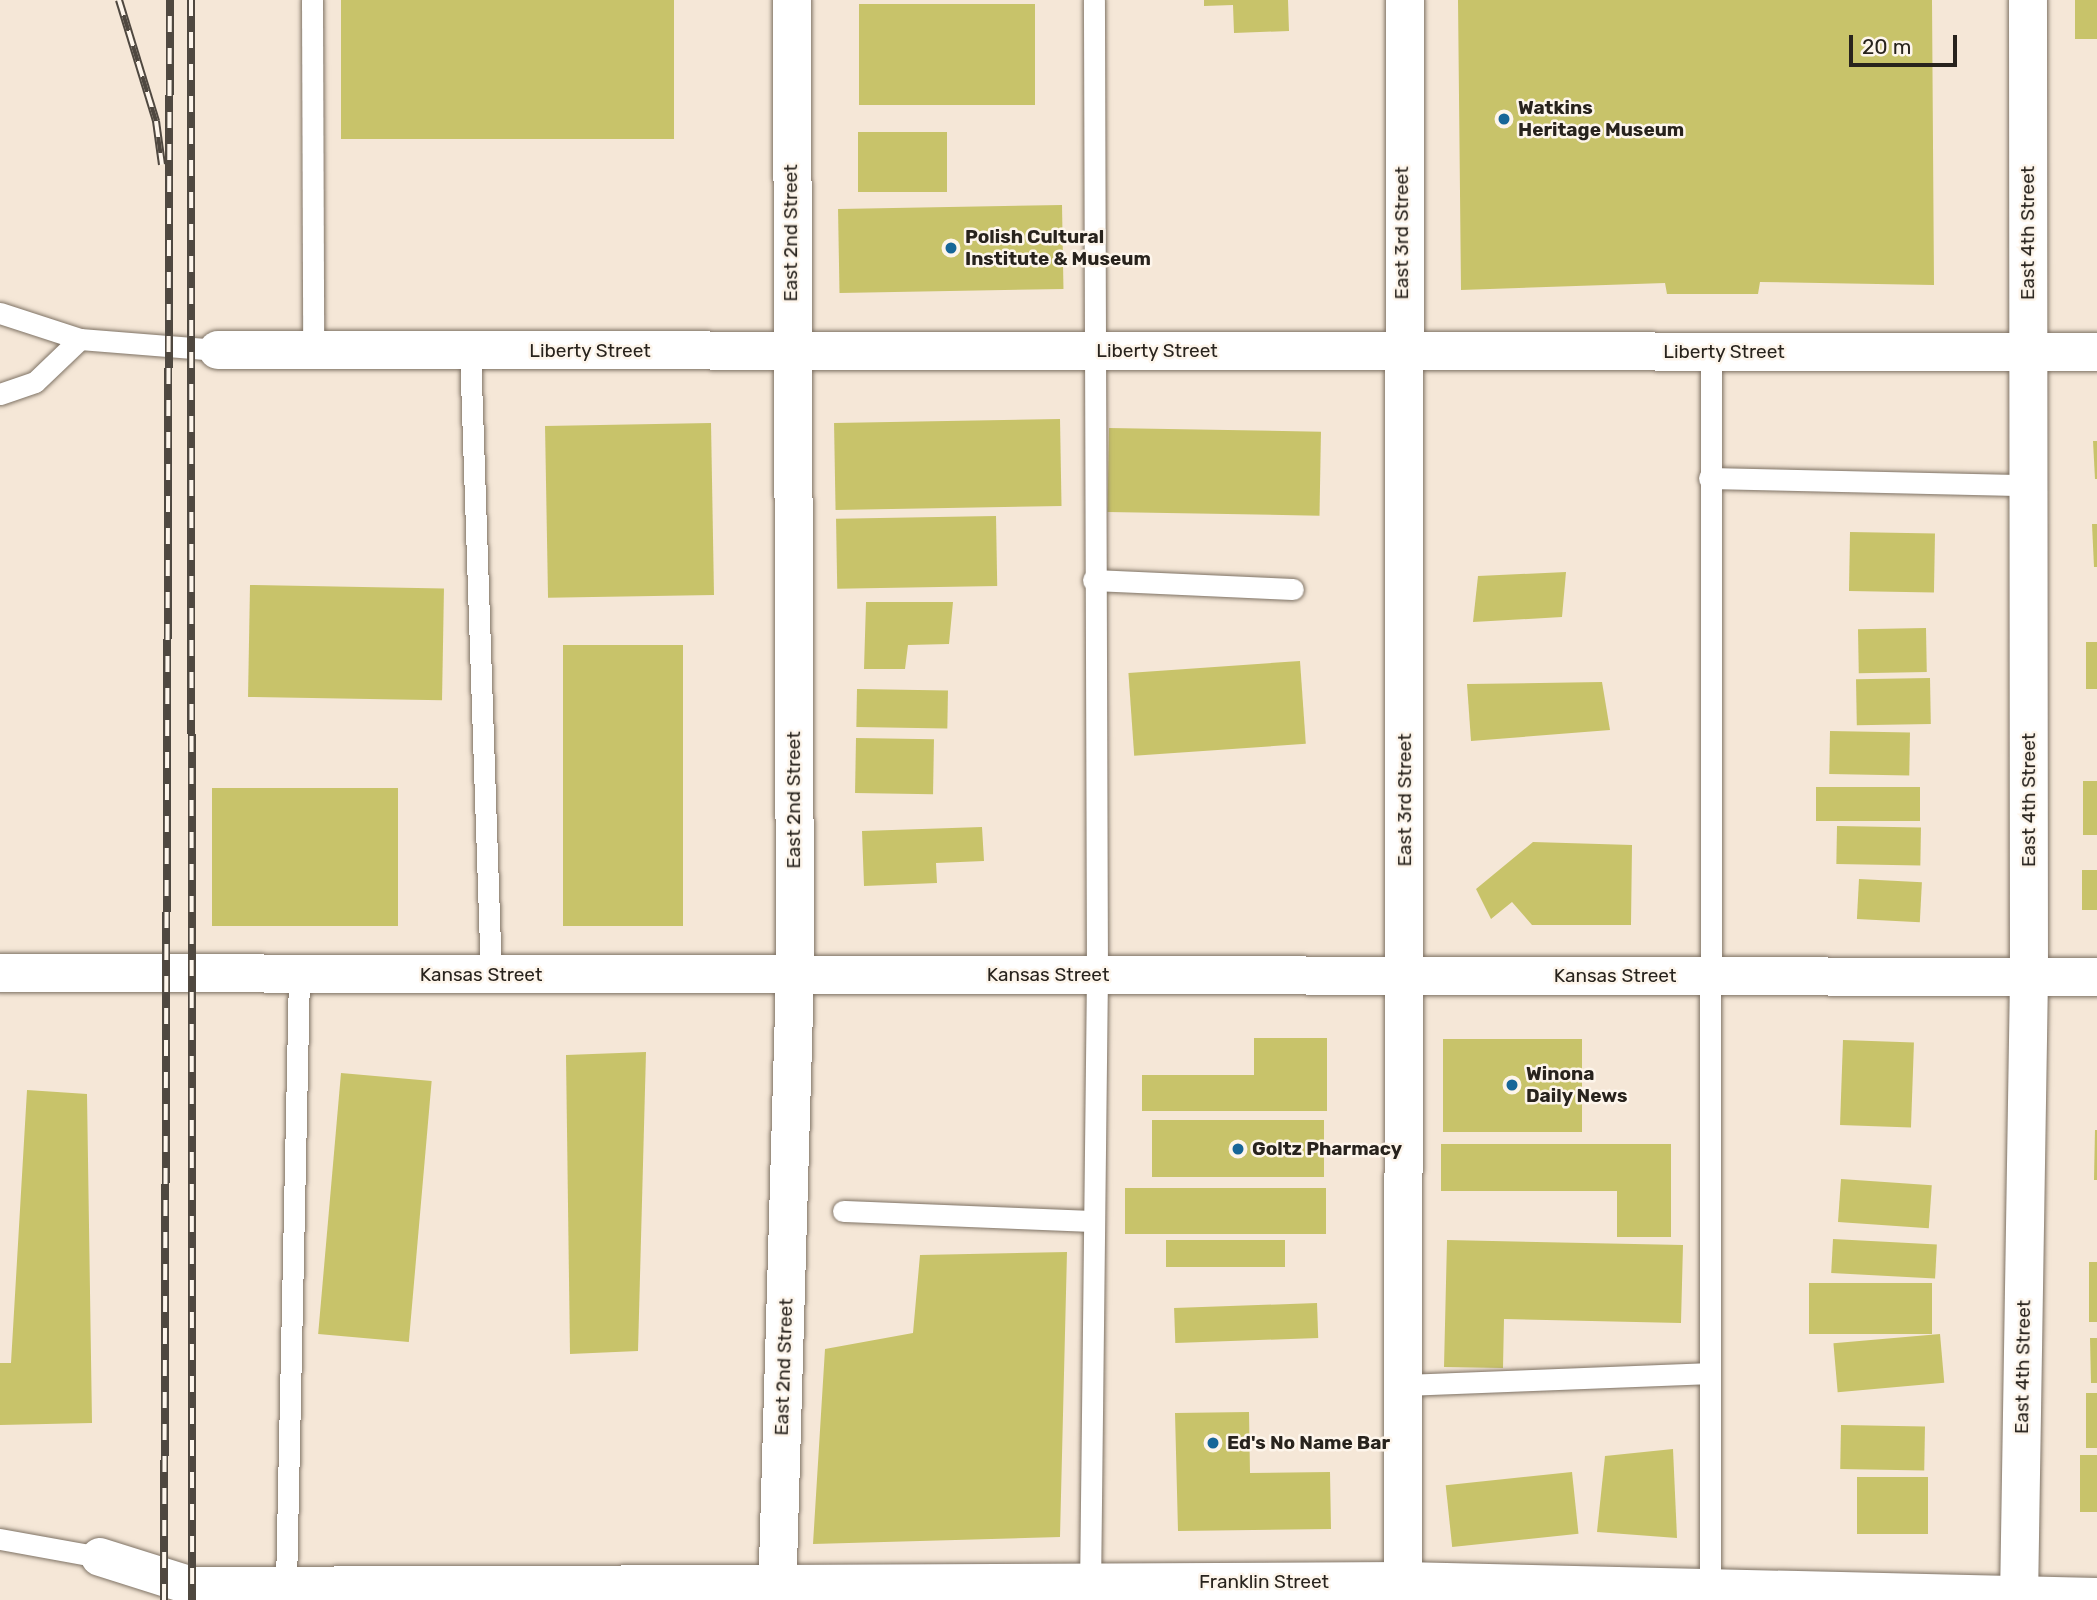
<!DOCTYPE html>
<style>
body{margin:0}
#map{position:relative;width:2097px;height:1600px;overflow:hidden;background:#f5e7d7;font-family:Rubik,sans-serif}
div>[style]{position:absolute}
.building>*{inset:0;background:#c8c36a;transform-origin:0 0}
.roads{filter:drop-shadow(0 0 2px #7e7264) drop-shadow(0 0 2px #7e7264)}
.lane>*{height:21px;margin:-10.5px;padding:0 10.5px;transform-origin:10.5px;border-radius:10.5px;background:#fff}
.street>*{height:38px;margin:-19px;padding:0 19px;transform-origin:19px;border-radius:19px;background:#fff}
.secondary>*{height:38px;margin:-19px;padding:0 19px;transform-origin:19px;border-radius:19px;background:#fff}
.rail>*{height:8px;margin-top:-4px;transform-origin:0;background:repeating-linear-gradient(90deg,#fdf5eb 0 16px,#4f4840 0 32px);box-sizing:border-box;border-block:2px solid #4f4840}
.dots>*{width:19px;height:19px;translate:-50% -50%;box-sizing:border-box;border:4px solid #fdf5eb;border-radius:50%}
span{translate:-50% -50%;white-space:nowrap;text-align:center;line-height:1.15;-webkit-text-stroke:5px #fdf5eb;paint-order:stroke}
.poi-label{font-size:19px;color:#28231d;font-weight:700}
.left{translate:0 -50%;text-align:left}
.street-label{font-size:19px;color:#28231d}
.scale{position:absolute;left:1849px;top:35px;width:108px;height:32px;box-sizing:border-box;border:4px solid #28231d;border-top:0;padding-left:9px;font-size:21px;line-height:24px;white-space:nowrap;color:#28231d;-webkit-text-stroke:5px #fdf5eb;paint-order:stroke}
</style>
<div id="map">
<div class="building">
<div style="left:341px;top:0;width:333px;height:139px"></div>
<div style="clip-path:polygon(1204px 0,1288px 0,1289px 31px,1234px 33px,1233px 5px,1204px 6px)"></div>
<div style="clip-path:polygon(1458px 0,1932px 0,1934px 285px,1760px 282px,1758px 294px,1667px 294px,1665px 283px,1461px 290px)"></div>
<div style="left:2075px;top:0;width:22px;height:39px"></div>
<div style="left:859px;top:4px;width:176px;height:101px"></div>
<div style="left:858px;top:132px;width:89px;height:60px"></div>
<div style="left:1062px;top:205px;width:84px;height:224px;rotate:89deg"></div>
<div style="left:1060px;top:419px;width:87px;height:226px;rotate:89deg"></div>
<div style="left:711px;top:423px;width:172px;height:166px;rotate:89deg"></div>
<div style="left:1109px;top:428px;width:212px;height:84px;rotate:1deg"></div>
<div style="clip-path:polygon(2093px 441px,2097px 441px,2097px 479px,2095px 479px)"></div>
<div style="left:996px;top:516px;width:70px;height:160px;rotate:89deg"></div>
<div style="clip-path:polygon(2092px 524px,2097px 524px,2097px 567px,2094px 567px)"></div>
<div style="left:1850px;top:532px;width:85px;height:59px;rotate:1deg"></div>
<div style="clip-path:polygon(1566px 572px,1562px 617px,1473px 622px,1478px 576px)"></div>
<div style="left:250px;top:585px;width:194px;height:112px;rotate:1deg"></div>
<div style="clip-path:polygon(866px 602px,953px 602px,949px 644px,908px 645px,905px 669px,864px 669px)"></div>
<div style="left:1926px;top:628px;width:44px;height:68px;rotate:89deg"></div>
<div style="left:2097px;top:642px;width:47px;height:11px;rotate:90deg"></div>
<div style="left:563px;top:645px;width:120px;height:281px"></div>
<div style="left:1300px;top:661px;width:83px;height:172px;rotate:86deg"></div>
<div style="left:1930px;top:678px;width:46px;height:74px;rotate:89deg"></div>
<div style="clip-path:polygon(1602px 682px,1610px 730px,1471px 741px,1467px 684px)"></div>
<div style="left:857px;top:689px;width:91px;height:38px;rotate:1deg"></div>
<div style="left:1830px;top:731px;width:80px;height:43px;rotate:1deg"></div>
<div style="left:856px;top:738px;width:78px;height:55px;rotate:1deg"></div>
<div style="left:2083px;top:781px;width:14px;height:54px"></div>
<div style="left:1816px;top:787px;width:104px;height:34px"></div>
<div style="left:212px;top:788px;width:186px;height:138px"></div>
<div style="left:1837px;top:826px;width:84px;height:38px;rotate:1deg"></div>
<div style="clip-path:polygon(982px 827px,984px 861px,936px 863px,937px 883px,864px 886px,862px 831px)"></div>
<div style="clip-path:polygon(1533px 842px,1632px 845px,1631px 925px,1532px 925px,1512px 902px,1491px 919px,1476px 889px)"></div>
<div style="left:2097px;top:870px;width:40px;height:15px;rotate:90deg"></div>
<div style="left:1859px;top:879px;width:63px;height:40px;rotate:3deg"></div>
<div style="clip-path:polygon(1254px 1038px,1327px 1038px,1327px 1111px,1142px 1111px,1142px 1075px,1254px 1075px)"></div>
<div style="left:1443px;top:1039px;width:139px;height:93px"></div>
<div style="left:1843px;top:1040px;width:71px;height:85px;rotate:2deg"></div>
<div style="clip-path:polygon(646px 1052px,638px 1351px,570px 1354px,566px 1055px)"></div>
<div style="left:341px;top:1073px;width:91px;height:262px;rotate:5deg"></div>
<div style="clip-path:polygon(27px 1090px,87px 1094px,92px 1423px,0 1425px,0 1363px,11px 1363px)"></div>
<div style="left:1324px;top:1120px;width:57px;height:172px;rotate:90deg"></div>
<div style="clip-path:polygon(2095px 1130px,2097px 1130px,2097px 1180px,2094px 1180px)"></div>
<div style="clip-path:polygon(1441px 1144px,1671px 1144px,1671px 1237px,1617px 1237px,1617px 1191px,1441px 1191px)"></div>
<div style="left:1841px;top:1179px;width:91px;height:43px;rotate:4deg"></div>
<div style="left:1125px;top:1188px;width:201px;height:46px"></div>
<div style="left:1833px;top:1239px;width:104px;height:34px;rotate:3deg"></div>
<div style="left:1166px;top:1240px;width:119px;height:27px"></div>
<div style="clip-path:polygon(1447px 1240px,1683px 1245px,1681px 1323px,1504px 1319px,1503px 1368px,1444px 1367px)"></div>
<div style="clip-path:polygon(1067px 1252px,1060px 1537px,813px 1544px,825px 1349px,913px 1333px,920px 1255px)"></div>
<div style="left:2089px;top:1262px;width:8px;height:60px"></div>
<div style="left:1809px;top:1283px;width:123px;height:51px"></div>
<div style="left:1317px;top:1303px;width:35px;height:143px;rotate:88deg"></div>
<div style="left:1940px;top:1334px;width:49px;height:107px;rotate:85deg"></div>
<div style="clip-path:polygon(2090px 1338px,2097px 1338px,2097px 1383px,2091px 1383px)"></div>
<div style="left:2086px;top:1393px;width:11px;height:55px"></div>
<div style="clip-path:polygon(1249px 1412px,1250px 1473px,1330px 1472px,1331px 1529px,1178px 1531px,1175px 1413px)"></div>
<div style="left:1841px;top:1425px;width:84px;height:44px;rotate:1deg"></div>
<div style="clip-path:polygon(1673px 1449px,1677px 1538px,1597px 1532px,1605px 1456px)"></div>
<div style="left:2080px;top:1455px;width:17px;height:57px"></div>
<div style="left:1572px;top:1472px;width:62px;height:127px;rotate:84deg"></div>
<div style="left:1857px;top:1477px;width:71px;height:57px"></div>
</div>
<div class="roads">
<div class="lane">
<div style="left:312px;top:0;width:351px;rotate:89.8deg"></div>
<div style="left:0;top:313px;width:84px;rotate:18deg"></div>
<div style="left:80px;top:339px;width:138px;rotate:4.6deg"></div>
<div style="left:470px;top:350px;width:625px;rotate:88.08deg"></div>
<div style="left:0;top:394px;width:37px;rotate:-19deg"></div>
<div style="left:35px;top:382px;width:62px;rotate:-43.7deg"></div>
<div style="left:1709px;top:478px;width:319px;rotate:1.3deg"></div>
<div style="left:1093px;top:580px;width:200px;rotate:2.6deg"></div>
<div style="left:843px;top:1211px;width:251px;rotate:2.3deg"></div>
<div style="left:1402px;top:1385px;width:306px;rotate:-2.2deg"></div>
<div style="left:0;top:1539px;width:102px;rotate:10.2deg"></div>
<div style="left:286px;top:1585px;width:610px;rotate:-88.78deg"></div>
<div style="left:1090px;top:1591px;width:616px;rotate:-89.35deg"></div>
<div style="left:1097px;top:975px;width:975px;rotate:-90.18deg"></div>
<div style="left:1710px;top:1596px;width:1244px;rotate:-89.95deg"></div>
</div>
<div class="street">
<div style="left:218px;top:350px;width:1879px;rotate:0.06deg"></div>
<div style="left:0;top:973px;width:2097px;rotate:0.11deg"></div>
<div style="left:100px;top:1557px;width:96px;rotate:17.5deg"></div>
<div style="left:192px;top:1586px;width:585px;rotate:-0.2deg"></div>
<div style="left:1403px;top:1600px;width:1600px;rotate:-89.93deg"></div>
<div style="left:2019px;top:1600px;width:623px;rotate:-89.08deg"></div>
<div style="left:2029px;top:977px;width:977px;rotate:-90.06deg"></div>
</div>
<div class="secondary">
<div style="left:777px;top:1584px;width:626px;rotate:-0.27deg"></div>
<div style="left:1403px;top:1581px;width:694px;rotate:1.32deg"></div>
<div style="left:777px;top:1600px;width:626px;rotate:-88.35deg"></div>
<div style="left:795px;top:974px;width:974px;rotate:-90.18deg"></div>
</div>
</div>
<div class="rail">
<div style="left:119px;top:0;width:127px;rotate:73deg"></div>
<div style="left:156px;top:121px;width:44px;rotate:82.2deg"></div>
<div style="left:191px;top:0;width:1600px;rotate:89.96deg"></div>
<div style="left:164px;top:1600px;width:1600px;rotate:-89.79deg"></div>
</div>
<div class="dots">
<div style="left:1504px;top:119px;background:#176698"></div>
<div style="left:951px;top:248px;background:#176698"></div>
<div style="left:1512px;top:1085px;background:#176698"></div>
<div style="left:1238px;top:1149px;background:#176698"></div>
<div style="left:1213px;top:1443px;background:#176698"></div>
</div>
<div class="poi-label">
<span class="left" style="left:1518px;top:119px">Watkins<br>Heritage Museum</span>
<span class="left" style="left:965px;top:248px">Polish Cultural<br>Institute &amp; Museum</span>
<span class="left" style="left:1526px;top:1085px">Winona<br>Daily News</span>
<span class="left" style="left:1252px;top:1149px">Goltz Pharmacy</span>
<span class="left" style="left:1227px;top:1443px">Ed's No Name Bar</span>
</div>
<div class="street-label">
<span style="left:791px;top:233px;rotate:-90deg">East 2nd Street</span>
<span style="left:1402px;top:233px;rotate:-90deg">East 3rd Street</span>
<span style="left:2028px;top:233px;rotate:-90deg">East 4th Street</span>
<span style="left:590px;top:351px">Liberty Street</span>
<span style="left:1157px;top:351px">Liberty Street</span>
<span style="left:1724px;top:352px">Liberty Street</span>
<span style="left:794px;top:800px;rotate:-90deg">East 2nd Street</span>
<span style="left:1405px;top:800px;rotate:-90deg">East 3rd Street</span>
<span style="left:2029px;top:800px;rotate:-90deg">East 4th Street</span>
<span style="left:481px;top:975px">Kansas Street</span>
<span style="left:1048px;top:975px">Kansas Street</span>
<span style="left:1615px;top:976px">Kansas Street</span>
<span style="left:784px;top:1367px;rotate:-88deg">East 2nd Street</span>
<span style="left:2023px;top:1367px;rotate:-89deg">East 4th Street</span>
<span style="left:1264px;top:1582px">Franklin Street</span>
</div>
<div class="scale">20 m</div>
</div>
